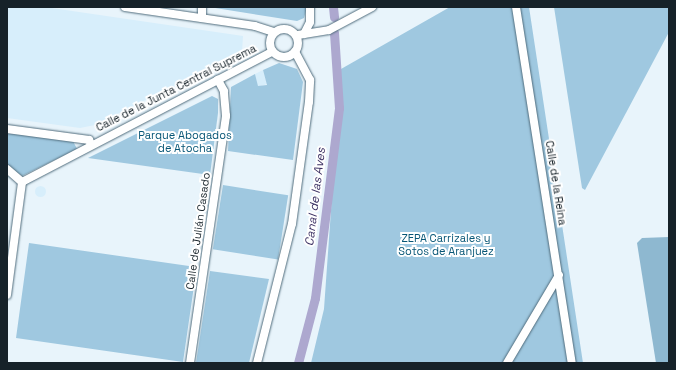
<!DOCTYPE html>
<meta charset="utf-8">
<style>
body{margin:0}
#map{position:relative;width:676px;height:370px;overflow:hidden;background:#e8f4fb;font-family:"Space Grotesk",sans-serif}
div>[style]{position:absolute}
.built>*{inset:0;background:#d7eefb}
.round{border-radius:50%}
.green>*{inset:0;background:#9fc8e0;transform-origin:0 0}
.forest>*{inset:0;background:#8eb8d0}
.canal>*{height:9px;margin:-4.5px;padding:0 4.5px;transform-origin:4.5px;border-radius:4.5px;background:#ada8cf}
.roads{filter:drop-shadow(0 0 1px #506c7c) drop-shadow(0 0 1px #506c7c)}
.minor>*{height:8px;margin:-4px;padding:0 4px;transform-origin:4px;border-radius:4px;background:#fff}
.minor>.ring{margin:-4px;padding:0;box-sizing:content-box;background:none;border:8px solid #fff;border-radius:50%}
span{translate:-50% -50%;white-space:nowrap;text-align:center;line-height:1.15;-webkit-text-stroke:4px #fff;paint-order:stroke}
.street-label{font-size:11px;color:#162229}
.park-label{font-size:11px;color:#075676}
.water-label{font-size:12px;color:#3c3163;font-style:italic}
.frame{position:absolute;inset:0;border:8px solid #162229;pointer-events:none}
</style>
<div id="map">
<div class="built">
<div style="clip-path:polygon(7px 7px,45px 7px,243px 36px,242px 52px,95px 125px,80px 128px,7px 118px)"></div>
<div style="clip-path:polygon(263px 70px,267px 84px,258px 87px,255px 74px)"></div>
<div class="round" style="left:34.5px;top:185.5px;width:11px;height:11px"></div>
</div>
<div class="green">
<div style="clip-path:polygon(209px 7px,307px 7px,304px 18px,297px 21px)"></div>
<div style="clip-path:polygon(450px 7px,529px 7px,583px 363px,311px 363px,324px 309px,341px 69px)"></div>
<div style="clip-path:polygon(554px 7px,669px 7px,669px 32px,585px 190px,582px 188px)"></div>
<div style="clip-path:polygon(279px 63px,297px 69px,303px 82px,293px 160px,228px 151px,231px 87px,255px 74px,258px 86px,267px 85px,263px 70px)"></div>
<div style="clip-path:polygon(212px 96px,218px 99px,218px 113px,210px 175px,88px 158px)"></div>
<div style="clip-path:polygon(7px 133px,73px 141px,77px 149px,22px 176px,7px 165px)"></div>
<div style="left:223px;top:185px;width:66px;height:65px;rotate:9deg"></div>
<div style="clip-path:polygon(29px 243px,189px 266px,187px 278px,195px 279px,183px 362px,16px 338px)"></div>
<div style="clip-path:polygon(210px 271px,269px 279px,249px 363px,196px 363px)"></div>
</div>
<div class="forest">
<div style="clip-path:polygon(669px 237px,669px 363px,656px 363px,637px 243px,642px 238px)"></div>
</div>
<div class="canal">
<div style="left:333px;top:7px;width:10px;rotate:84deg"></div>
<div style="left:298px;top:363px;width:67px;rotate:-75.3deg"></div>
<div style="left:315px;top:298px;width:192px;rotate:-82.8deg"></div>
<div style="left:339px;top:108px;width:76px;rotate:-93.8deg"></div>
</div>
<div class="roads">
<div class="minor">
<div style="left:125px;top:7px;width:131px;rotate:8.3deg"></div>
<div style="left:255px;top:26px;width:19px;rotate:18deg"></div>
<div style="left:202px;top:7px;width:11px;rotate:90deg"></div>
<div style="left:516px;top:7px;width:360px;rotate:81.1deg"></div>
<div class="ring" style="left:270px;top:29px;width:20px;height:20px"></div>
<div style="left:304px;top:34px;width:13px;rotate:-63deg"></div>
<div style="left:310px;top:22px;width:15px;rotate:-90deg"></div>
<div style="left:298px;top:35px;width:31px;rotate:-9deg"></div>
<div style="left:329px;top:30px;width:49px;rotate:-28.1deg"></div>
<div style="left:7px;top:129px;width:83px;rotate:7.6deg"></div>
<div style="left:89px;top:140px;width:4px;rotate:63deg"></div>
<div style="left:7px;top:169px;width:20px;rotate:41deg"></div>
<div style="left:22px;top:182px;width:282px;rotate:-27.5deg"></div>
<div style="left:7px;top:295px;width:114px;rotate:-82.4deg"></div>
<div style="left:190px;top:363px;width:250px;rotate:-81.7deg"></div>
<div style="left:226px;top:116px;width:25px;rotate:-95deg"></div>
<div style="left:224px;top:91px;width:13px;rotate:-119deg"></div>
<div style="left:257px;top:363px;width:143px;rotate:-75.9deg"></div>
<div style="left:292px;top:224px;width:123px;rotate:-82.1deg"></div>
<div style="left:309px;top:102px;width:22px;rotate:-87deg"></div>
<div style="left:310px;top:80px;width:32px;rotate:-118deg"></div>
<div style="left:507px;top:363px;width:102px;rotate:-59.4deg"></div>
</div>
</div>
<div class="street-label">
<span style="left:176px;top:88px;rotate:-27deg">Calle de la Junta Central Suprema</span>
<span style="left:556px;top:183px;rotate:81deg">Calle de la Reina</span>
<span style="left:198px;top:231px;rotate:-82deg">Calle de Julián Casado</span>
</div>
<div class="park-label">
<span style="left:185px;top:142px">Parque Abogados<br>de Atocha</span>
<span style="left:446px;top:245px">ZEPA Carrizales y<br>Sotos de Aranjuez</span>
</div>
<div class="water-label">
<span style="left:316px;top:197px;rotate:-83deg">Canal de las Aves</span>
</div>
<div class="frame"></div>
</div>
